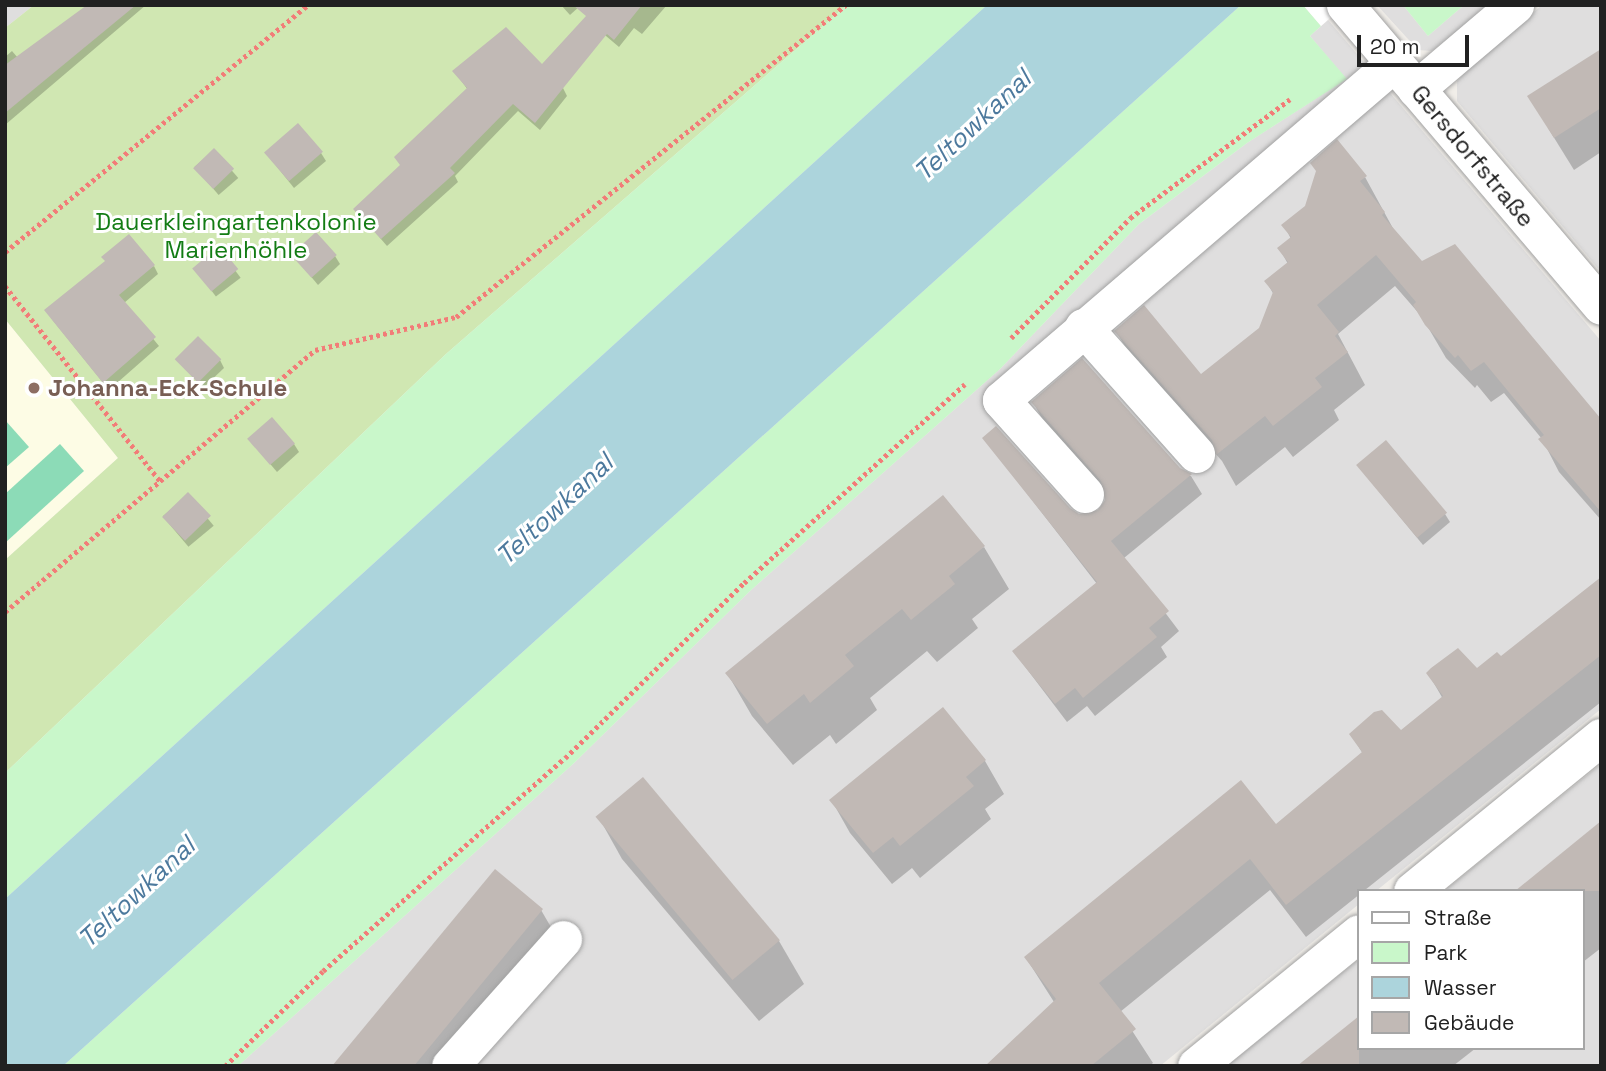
<!DOCTYPE html>
<meta charset="utf-8">
<style>
body{margin:0}
#map{position:relative;width:1606px;height:1071px;overflow:hidden;background:#f1eee9;font-family:"Space Grotesk",sans-serif}
div>[style]{position:absolute}
.residential>*{inset:0;background:#dfdede}
.education>*{inset:0;background:#fdfce5}
.grass>*{inset:0;background:#d0e7b2}
.park>*{inset:0;background:#c9f7ca}
.pitch>*{inset:0;background:#8cdbb7}
.water>*{inset:0;background:#acd4dc}
.pier>*{inset:0;background:#fff}
.shadow>*{inset:0;background:#0003;transform-origin:0 0}
.building>*{inset:0;background:#c1b9b5;transform-origin:0 0}
.path>*{height:4.5px;margin-top:-2.25px;transform-origin:0;background:repeating-linear-gradient(90deg,#f27c78 0 3.5px,transparent 0 7px)}
.roads{filter:drop-shadow(0 0 2px #a2a2a2) drop-shadow(0 0 2px #a2a2a2)}
.minor>*{height:37px;margin:-18.5px;padding:0 18.5px;transform-origin:18.5px;border-radius:18.5px;background:#fff}
.dots>*{width:19px;height:19px;translate:-50% -50%;box-sizing:border-box;border:4px solid #fff;border-radius:50%}
span{translate:-50% -50%;white-space:nowrap;text-align:center;line-height:1.15;-webkit-text-stroke:6px #fff;paint-order:stroke}
.street-label{font-size:24px;color:#212121}
.park-label{font-size:24px;color:#137c14}
.education-label{font-size:24px;color:#785e54;font-weight:700}
.left{translate:0 -50%;text-align:left}
.water-label{font-size:26px;color:#4c799d;font-style:italic}
.frame{position:absolute;inset:0;border:7px solid #212121;pointer-events:none}
.legend{position:absolute;left:1357px;top:889px;width:228px;height:161px;box-sizing:border-box;background:#fff;border:2px solid #a6a6a6;margin:0;padding:9px 12px;list-style:none;font-size:21px;color:#212121}
.legend li{display:flex;align-items:center;gap:14px;height:35px}
.legend b{width:35px;border:2px solid #a6a6a6}
.scale{position:absolute;left:1357px;top:35px;width:112px;height:32px;box-sizing:border-box;border:4px solid #212121;border-top:0;padding-left:9px;font-size:21px;line-height:24px;white-space:nowrap;color:#212121;-webkit-text-stroke:5px #fff;paint-order:stroke}
</style>
<div id="map">
<div class="residential">
<div style="clip-path:polygon(5px 5px,34px 5px,5px 28px)"></div>
<div style="clip-path:polygon(1377px 5px,1403px 5px,1428px 36px,1464px 5px,1490px 5px,1432px 51px,1418px 50px)"></div>
<div style="clip-path:polygon(1542px 5px,1601px 5px,1601px 272px,1457px 101px,1457px 81px,1467px 70px)"></div>
<div style="clip-path:polygon(1328px 20px,1601px 341px,1601px 709px,1376px 891px,1359px 891px,1359px 904px,1160px 1066px,238px 1066px,573px 764px,750px 591px,1000px 369px,1139px 224px,1247px 143px,1346px 79px,1310px 36px)"></div>
<div style="clip-path:polygon(1601px 764px,1601px 1066px,1227px 1066px,1359px 959px,1359px 1048px,1583px 1048px,1583px 891px,1444px 891px)"></div>
</div>
<div class="education">
<div style="clip-path:polygon(5px 319px,118px 458px,5px 560px)"></div>
</div>
<div class="grass">
<div style="clip-path:polygon(34px 5px,847px 5px,446px 354px,5px 773px,5px 560px,118px 458px,5px 319px,5px 28px)"></div>
</div>
<div class="park">
<div style="clip-path:polygon(847px 5px,987px 5px,5px 899px,5px 773px,446px 354px)"></div>
<div style="clip-path:polygon(1241px 5px,1303px 5px,1321px 26px,1310px 36px,1347px 79px,1247px 143px,1139px 224px,1000px 369px,750px 591px,573px 764px,238px 1066px,63px 1066px)"></div>
<div style="clip-path:polygon(1403px 5px,1464px 5px,1428px 36px)"></div>
</div>
<div class="pitch">
<div style="clip-path:polygon(5px 420px,29px 447px,5px 468px)"></div>
<div style="clip-path:polygon(60px 444px,84px 471px,5px 543px,5px 494px)"></div>
</div>
<div class="water">
<div style="clip-path:polygon(987px 5px,1241px 5px,63px 1066px,5px 1066px,5px 899px)"></div>
</div>
<div class="pier">
<div style="clip-path:polygon(1303px 5px,1345px 5px,1321px 26px)"></div>
</div>
<div class="shadow">
<div style="clip-path:polygon(90px 5px,146px 5px,5px 125px,5px 57px,12px 51px,18px 58px)"></div>
<div style="clip-path:polygon(561px 5px,581px 5px,570px 15px)"></div>
<div style="clip-path:polygon(598px 5px,667px 5px,642px 34px,634px 28px,619px 47px,593px 25px)"></div>
<div style="clip-path:polygon(1601px 50px,1601px 152px,1574px 170px,1548px 128px)"></div>
<div style="clip-path:polygon(454px 71px,563px 88px,567px 96px,540px 130px,518px 111px,455px 176px,458px 182px,387px 246px,355px 209px,401px 166px,468px 90px)"></div>
<div style="left:214px;top:150px;width:37px;height:26px;rotate:49deg"></div>
<div style="clip-path:polygon(266px 153px,321px 153px,326px 161px,294px 188px)"></div>
<div style="clip-path:polygon(1365px 177px,1395px 232px,1422px 263px,1601px 420px,1601px 520px,1559px 472px,1542px 439px,1504px 393px,1491px 402px,1477px 385px,1475px 388px,1446px 358px,1422px 317px,1395px 286px,1338px 334px,1365px 385px,1334px 410px,1339px 420px,1293px 457px,1285px 447px,1236px 486px,1222px 461px,1135px 363px,1116px 331px,1200px 376px,1261px 329px,1274px 295px,1266px 281px,1288px 264px,1279px 248px,1291px 239px,1284px 225px)"></div>
<div style="left:219px;top:249px;width:36px;height:31px;rotate:53deg"></div>
<div style="clip-path:polygon(293px 255px,335px 256px,340px 264px,318px 285px)"></div>
<div style="clip-path:polygon(154px 266px,158px 274px,124px 303px,159px 346px,109px 390px,51px 318px)"></div>
<div style="clip-path:polygon(177px 359px,220px 360px,224px 368px,203px 388px)"></div>
<div style="clip-path:polygon(1033px 402px,1191px 476px,1202px 494px,1124px 558px,1179px 631px,1161px 647px,1167px 657px,1095px 716px,1087px 706px,1067px 722px,1014px 652px,1097px 584px,984px 438px,1079px 516px,1099px 512px,1107px 500px,1105px 489px,1044px 422px)"></div>
<div style="clip-path:polygon(250px 440px,294px 444px,299px 452px,277px 472px)"></div>
<div style="clip-path:polygon(1358px 466px,1445px 514px,1450px 522px,1423px 545px)"></div>
<div style="left:188px;top:495px;width:40px;height:33px;rotate:50deg"></div>
<div style="clip-path:polygon(984px 547px,1009px 589px,972px 619px,978px 628px,937px 662px,927px 651px,870px 698px,877px 710px,836px 744px,830px 735px,793px 765px,752px 716px,727px 673px)"></div>
<div style="clip-path:polygon(1601px 579px,1601px 702px,1306px 937px,1270px 890px,1120px 1012px,1153px 1063px,1149px 1066px,988px 1066px,1054px 1002px,1026px 958px,1276px 826px,1363px 754px,1351px 734px,1401px 732px,1443px 699px,1428px 673px,1477px 670px,1501px 659px)"></div>
<div style="clip-path:polygon(942px 710px,985px 761px,1004px 794px,985px 809px,991px 819px,920px 878px,912px 868px,892px 884px,850px 833px,832px 801px)"></div>
<div style="clip-path:polygon(642px 779px,779px 941px,804px 984px,759px 1021px,622px 859px,598px 816px)"></div>
<div style="clip-path:polygon(1601px 824px,1601px 948px,1583px 962px,1583px 891px)"></div>
<div style="clip-path:polygon(541px 910px,566px 953px,473px 1066px,334px 1066px)"></div>
<div style="clip-path:polygon(1359px 1018px,1359px 1048px,1476px 1048px,1453px 1066px,1300px 1066px)"></div>
</div>
<div class="building">
<div style="clip-path:polygon(87px 5px,136px 5px,5px 113px,5px 65px)"></div>
<div style="clip-path:polygon(573px 5px,642px 5px,614px 40px,607px 34px,535px 123px,513px 104px,450px 168px,455px 173px,381px 239px,353px 209px,400px 165px,394px 157px,467px 88px,452px 71px,506px 27px,542px 64px,586px 16px)"></div>
<div style="clip-path:polygon(1601px 49px,1601px 108px,1554px 138px,1527px 96px)"></div>
<div style="left:298px;top:123px;width:38px;height:45px;rotate:49deg"></div>
<div style="clip-path:polygon(1337px 139px,1367px 176px,1360px 181px,1385px 212px,1382px 215px,1422px 261px,1455px 244px,1601px 419px,1601px 512px,1538px 439px,1544px 435px,1484px 362px,1471px 371px,1458px 355px,1455px 358px,1425px 325px,1413px 305px,1416px 302px,1376px 255px,1317px 305px,1339px 332px,1335px 336px,1348px 352px,1315px 378px,1322px 387px,1273px 426px,1265px 416px,1216px 455px,1212px 440px,1114px 331px,1144px 305px,1201px 374px,1259px 328px,1273px 292px,1264px 281px,1288px 262px,1277px 248px,1291px 237px,1281px 225px,1305px 206px,1316px 171px,1310px 163px)"></div>
<div style="left:214px;top:148px;width:29px;height:29px;rotate:46deg"></div>
<div style="left:316px;top:232px;width:31px;height:34px;rotate:48deg"></div>
<div style="clip-path:polygon(129px 234px,155px 265px,119px 295px,156px 337px,103px 383px,44px 310px,105px 261px,101px 257px)"></div>
<div style="left:219px;top:246px;width:30px;height:35px;rotate:50deg"></div>
<div style="left:198px;top:336px;width:33px;height:33px;rotate:45deg"></div>
<div style="clip-path:polygon(1082px 358px,1180px 468px,1192px 474px,1111px 541px,1169px 611px,1149px 628px,1157px 637px,1083px 698px,1075px 688px,1055px 704px,1012px 651px,1097px 582px,982px 438px,996px 426px,1070px 508px,1079px 514px,1098px 510px,1105px 500px,1101px 481px,1031px 402px)"></div>
<div style="left:272px;top:417px;width:35px;height:33px;rotate:49deg"></div>
<div style="left:1386px;top:440px;width:95px;height:39px;rotate:50deg"></div>
<div style="left:188px;top:492px;width:33px;height:36px;rotate:46deg"></div>
<div style="clip-path:polygon(943px 495px,985px 546px,949px 576px,955px 584px,911px 620px,902px 609px,845px 655px,854px 666px,810px 703px,804px 694px,767px 724px,725px 673px)"></div>
<div style="clip-path:polygon(1601px 577px,1601px 655px,1286px 905px,1250px 859px,1099px 983px,1136px 1029px,1091px 1066px,985px 1066px,1056px 999px,1024px 957px,1241px 780px,1276px 824px,1362px 752px,1349px 734px,1374px 712px,1382px 710px,1401px 730px,1443px 696px,1426px 673px,1431px 668px,1458px 648px,1477px 668px,1497px 652px,1501px 656px)"></div>
<div style="clip-path:polygon(943px 707px,986px 760px,966px 777px,974px 786px,900px 846px,893px 837px,873px 853px,829px 800px)"></div>
<div style="left:643px;top:777px;width:213px;height:62px;rotate:50deg"></div>
<div style="clip-path:polygon(1601px 821px,1601px 891px,1515px 891px)"></div>
<div style="clip-path:polygon(495px 869px,543px 909px,414px 1066px,332px 1066px)"></div>
<div style="clip-path:polygon(1359px 1016px,1359px 1066px,1297px 1066px)"></div>
</div>
<div class="path">
<div style="left:5px;top:252px;width:391px;rotate:-39.2deg"></div>
<div style="left:5px;top:286px;width:249px;rotate:51.5deg"></div>
<div style="left:1011px;top:338px;width:169px;rotate:-45.2deg"></div>
<div style="left:1130px;top:218px;width:199px;rotate:-36.6deg"></div>
<div style="left:5px;top:612px;width:406px;rotate:-40.2deg"></div>
<div style="left:315px;top:350px;width:145px;rotate:-13.2deg"></div>
<div style="left:456px;top:317px;width:499px;rotate:-38.7deg"></div>
<div style="left:225px;top:1066px;width:136px;rotate:-44.1deg"></div>
<div style="left:323px;top:971px;width:322px;rotate:-41.4deg"></div>
<div style="left:565px;top:758px;width:250px;rotate:-44.4deg"></div>
<div style="left:744px;top:583px;width:297px;rotate:-42deg"></div>
</div>
<div class="roads">
<div class="minor">
<div style="left:1345px;top:5px;width:395px;rotate:49.6deg"></div>
<div style="left:1416px;top:89px;width:130px;rotate:-40.3deg"></div>
<div style="left:1083px;top:327px;width:170px;rotate:48.3deg"></div>
<div style="left:1085px;top:494px;width:126px;rotate:-131.8deg"></div>
<div style="left:1001px;top:400px;width:518px;rotate:-40.61deg"></div>
<div style="left:1412px;top:891px;width:244px;rotate:-39.2deg"></div>
<div style="left:450px;top:1066px;width:170px;rotate:-48.3deg"></div>
<div style="left:1196px;top:1066px;width:210px;rotate:-39.2deg"></div>
</div>
</div>
<div class="dots">
<div style="left:34px;top:388px;background:#8d6e63"></div>
</div>
<div class="street-label">
<span style="left:1473px;top:156px;rotate:50deg">Gersdorfstraße</span>
</div>
<div class="park-label">
<span style="left:236px;top:236px">Dauerkleingartenkolonie<br>Marienhöhle</span>
</div>
<div class="education-label">
<span class="left" style="left:48px;top:388px">Johanna-Eck-Schule</span>
</div>
<div class="water-label">
<span style="left:973px;top:126px;rotate:-43deg">Teltowkanal</span>
<span style="left:555px;top:510px;rotate:-43deg">Teltowkanal</span>
<span style="left:137px;top:893px;rotate:-43deg">Teltowkanal</span>
</div>
<div class="frame"></div>
<ul class="legend">
<li><b style="height:9px;background:#fff"></b>Straße</li>
<li><b style="height:19px;background:#c9f7ca"></b>Park</li>
<li><b style="height:19px;background:#acd4dc"></b>Wasser</li>
<li><b style="height:19px;background:#c1b9b5"></b>Gebäude</li>
</ul>
<div class="scale">20 m</div>
</div>
